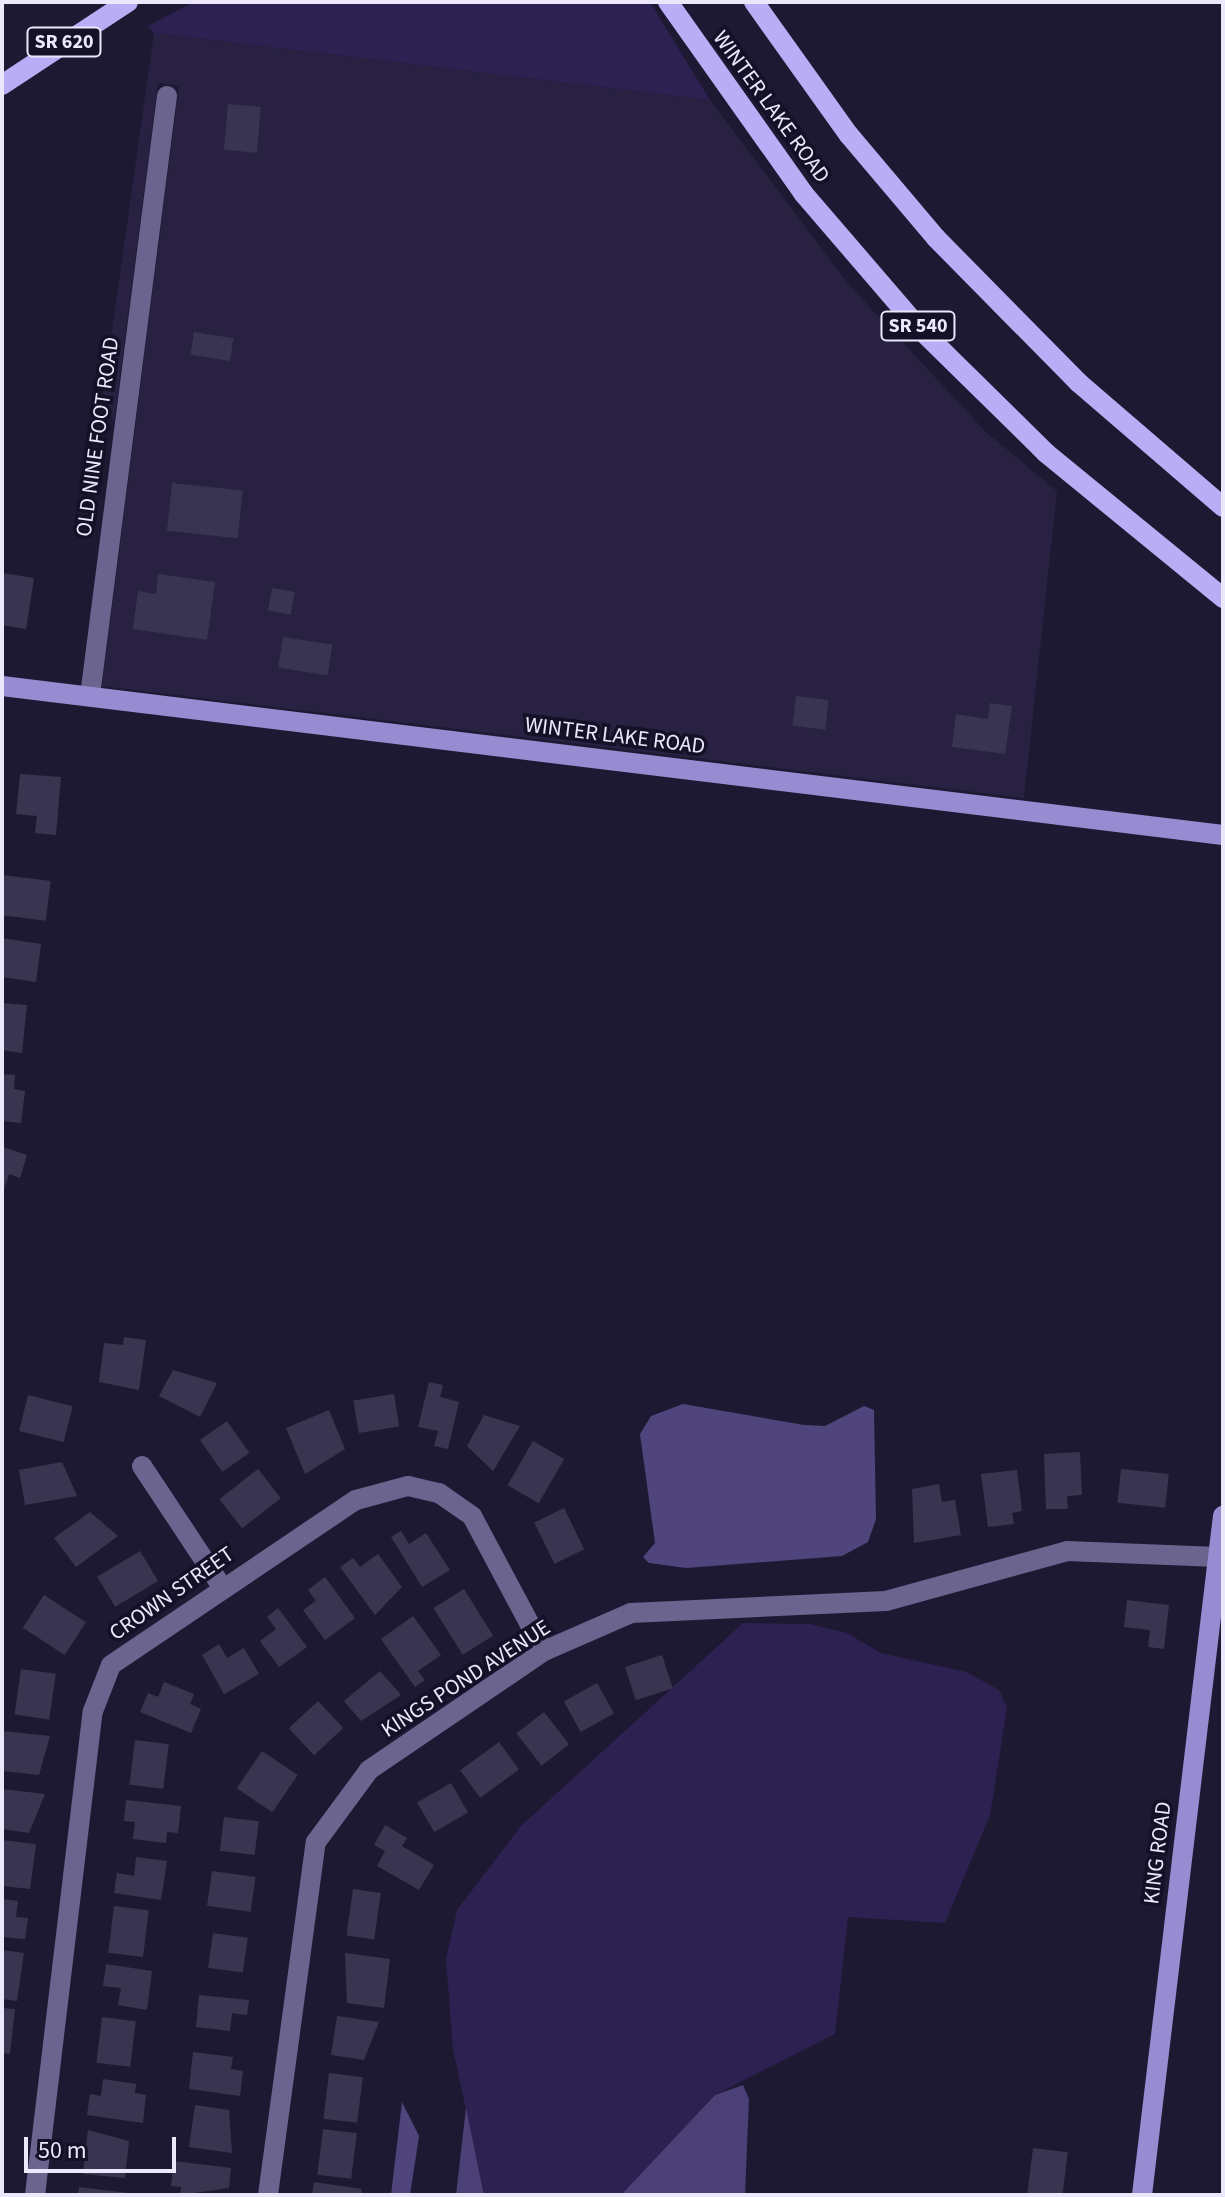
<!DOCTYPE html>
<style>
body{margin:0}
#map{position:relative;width:1225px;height:2197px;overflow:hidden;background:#1e1933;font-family:"Source Sans 3",sans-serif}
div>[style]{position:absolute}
.built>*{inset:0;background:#282141}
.green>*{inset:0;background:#2c2150}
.forest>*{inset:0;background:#4c4177}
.water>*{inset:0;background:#4f447b}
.building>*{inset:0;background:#393551;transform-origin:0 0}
.street>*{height:20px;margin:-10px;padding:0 10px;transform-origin:10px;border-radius:10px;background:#6b648f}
.secondary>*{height:20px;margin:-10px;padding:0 10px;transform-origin:10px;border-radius:10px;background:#978bd1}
.primary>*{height:20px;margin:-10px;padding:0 10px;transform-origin:10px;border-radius:10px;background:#b9aef5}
span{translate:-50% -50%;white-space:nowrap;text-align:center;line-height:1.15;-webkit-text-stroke:7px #151028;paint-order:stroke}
.shield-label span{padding:2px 6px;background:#151028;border:2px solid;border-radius:6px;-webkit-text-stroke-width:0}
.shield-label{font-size:20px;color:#eae8fa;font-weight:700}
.street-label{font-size:22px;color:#eae8fa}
.frame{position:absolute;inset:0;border:4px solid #eae8fa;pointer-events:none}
.scale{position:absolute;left:24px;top:2137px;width:152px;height:36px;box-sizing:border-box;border:4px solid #eae8fa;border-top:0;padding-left:10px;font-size:24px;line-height:28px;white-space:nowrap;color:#eae8fa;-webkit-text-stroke:6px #151028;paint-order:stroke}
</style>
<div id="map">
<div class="built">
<div style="clip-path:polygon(154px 33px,710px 100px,851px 287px,986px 432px,1057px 491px,1024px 798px,102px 686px,179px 86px,158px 83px,114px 422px,102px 402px)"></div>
</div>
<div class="green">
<div style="clip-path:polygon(194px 2px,650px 2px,710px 100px,154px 33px,148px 26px)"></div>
<div style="clip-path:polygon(743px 1623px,810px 1624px,847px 1633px,881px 1653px,966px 1672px,999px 1690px,1007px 1708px,990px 1815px,945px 1923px,848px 1917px,835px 2034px,715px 2095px,621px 2195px,484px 2195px,453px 2049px,446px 1959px,457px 1910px,521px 1826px)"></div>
</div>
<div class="forest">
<div style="clip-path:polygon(743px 2085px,749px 2099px,745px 2195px,621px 2195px,715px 2095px)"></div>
<div style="clip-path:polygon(466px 2108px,484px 2195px,456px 2195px)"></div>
</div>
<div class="water">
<div style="clip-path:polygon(683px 1404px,804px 1425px,825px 1426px,864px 1406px,874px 1410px,876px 1519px,868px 1542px,842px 1556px,686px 1568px,649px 1563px,643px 1557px,655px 1543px,640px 1434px,651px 1416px)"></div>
<div style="clip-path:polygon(402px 2102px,419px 2136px,410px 2195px,391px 2195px)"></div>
</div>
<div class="building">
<div style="left:228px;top:104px;width:33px;height:46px;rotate:5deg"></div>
<div style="left:194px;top:332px;width:40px;height:23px;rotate:9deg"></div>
<div style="left:172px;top:483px;width:71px;height:48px;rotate:6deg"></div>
<div style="clip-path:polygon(2px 573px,34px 578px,26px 629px,2px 625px)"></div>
<div style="clip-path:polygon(158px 574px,215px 582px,207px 640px,133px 629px,138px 591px,156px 594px)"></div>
<div style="left:272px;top:588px;width:23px;height:23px;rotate:10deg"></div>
<div style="left:283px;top:637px;width:50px;height:31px;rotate:9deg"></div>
<div style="left:796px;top:696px;width:33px;height:30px;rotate:7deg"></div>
<div style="clip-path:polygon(990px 703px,1012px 706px,1005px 754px,952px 747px,956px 714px,988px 719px)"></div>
<div style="clip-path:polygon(20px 774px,61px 777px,56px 835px,35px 833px,37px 816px,16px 814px)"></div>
<div style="left:2px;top:875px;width:49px;height:40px;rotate:7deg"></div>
<div style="clip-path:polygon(2px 938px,41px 944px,36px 982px,2px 977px)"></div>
<div style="clip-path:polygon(2px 1003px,27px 1005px,22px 1053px,2px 1050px)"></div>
<div style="clip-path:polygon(2px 1074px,15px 1075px,14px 1089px,25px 1091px,21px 1123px,2px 1121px)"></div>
<div style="clip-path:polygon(2px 1147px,27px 1155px,20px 1178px,9px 1174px,3px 1192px)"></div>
<div style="clip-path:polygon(124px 1337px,146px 1340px,139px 1390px,99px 1382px,104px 1343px,123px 1345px)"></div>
<div style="clip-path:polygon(173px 1370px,217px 1383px,200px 1417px,159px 1396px)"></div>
<div style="clip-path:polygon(429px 1382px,443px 1385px,440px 1397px,459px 1402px,448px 1449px,434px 1446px,438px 1431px,418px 1427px)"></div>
<div style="left:394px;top:1394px;width:33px;height:41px;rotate:81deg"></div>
<div style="left:28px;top:1395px;width:46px;height:37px;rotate:14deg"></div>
<div style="clip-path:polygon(329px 1410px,345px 1449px,305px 1474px,286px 1428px)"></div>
<div style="clip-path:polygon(484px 1415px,520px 1426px,493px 1471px,467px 1446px)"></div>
<div style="left:227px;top:1421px;width:39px;height:33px;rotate:55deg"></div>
<div style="left:533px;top:1441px;width:36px;height:51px;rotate:30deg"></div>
<div style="clip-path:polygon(1080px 1452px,1082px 1495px,1067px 1496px,1068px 1509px,1046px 1509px,1044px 1454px)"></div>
<div style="clip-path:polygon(62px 1462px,77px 1496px,25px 1505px,19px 1470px)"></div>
<div style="left:258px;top:1469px;width:37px;height:49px;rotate:52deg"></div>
<div style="left:1121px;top:1469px;width:48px;height:34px;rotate:6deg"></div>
<div style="clip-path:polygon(1017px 1470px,1022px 1511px,1012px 1513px,1014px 1524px,988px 1527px,981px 1474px)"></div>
<div style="clip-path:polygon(939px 1484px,942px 1502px,955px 1500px,961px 1535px,914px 1543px,912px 1489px)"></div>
<div style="left:564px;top:1508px;width:46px;height:33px;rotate:64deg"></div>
<div style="clip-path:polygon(90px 1512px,118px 1536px,76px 1567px,54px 1538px)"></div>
<div style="clip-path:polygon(401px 1531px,409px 1544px,426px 1533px,450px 1570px,422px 1587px,391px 1537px)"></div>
<div style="left:140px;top:1551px;width:35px;height:50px;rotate:59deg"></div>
<div style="clip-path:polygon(378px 1554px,402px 1587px,375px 1615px,340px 1567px,353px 1558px,360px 1567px)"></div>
<div style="clip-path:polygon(325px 1577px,355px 1618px,325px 1640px,303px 1610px,316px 1601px,308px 1590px)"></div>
<div style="left:464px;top:1589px;width:55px;height:36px;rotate:58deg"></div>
<div style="left:44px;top:1595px;width:50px;height:39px;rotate:33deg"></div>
<div style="clip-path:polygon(1127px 1600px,1169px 1605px,1164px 1649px,1148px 1647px,1150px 1630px,1124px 1627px)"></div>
<div style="clip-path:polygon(278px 1608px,307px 1647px,279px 1667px,260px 1641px,276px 1629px,267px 1617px)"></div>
<div style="clip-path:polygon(413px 1616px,441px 1655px,418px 1671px,425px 1680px,415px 1687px,381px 1639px)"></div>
<div style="clip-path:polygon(219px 1644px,227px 1658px,244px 1648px,259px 1674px,224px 1694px,202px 1655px)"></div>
<div style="left:662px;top:1655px;width:35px;height:39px;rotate:72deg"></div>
<div style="left:21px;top:1669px;width:35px;height:46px;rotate:8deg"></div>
<div style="clip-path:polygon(380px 1671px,401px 1695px,361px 1721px,344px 1701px)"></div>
<div style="clip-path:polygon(164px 1682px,194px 1694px,190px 1704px,201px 1709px,191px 1733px,140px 1712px,148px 1693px,158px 1697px)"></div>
<div style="left:597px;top:1683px;width:35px;height:38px;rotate:61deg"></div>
<div style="left:318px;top:1701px;width:37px;height:40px;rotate:47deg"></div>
<div style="left:544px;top:1712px;width:41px;height:35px;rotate:52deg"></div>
<div style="clip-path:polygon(2px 1731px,50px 1736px,39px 1775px,2px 1771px)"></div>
<div style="left:135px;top:1740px;width:34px;height:45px;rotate:7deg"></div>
<div style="left:499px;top:1742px;width:34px;height:48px;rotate:54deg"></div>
<div style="left:262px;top:1751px;width:43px;height:45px;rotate:34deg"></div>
<div style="left:451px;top:1783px;width:34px;height:39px;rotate:60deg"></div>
<div style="clip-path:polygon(2px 1789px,45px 1794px,29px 1833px,2px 1829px)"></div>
<div style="clip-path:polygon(126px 1800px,181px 1806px,178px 1833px,167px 1832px,166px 1843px,133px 1839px,135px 1822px,124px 1821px)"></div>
<div style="left:224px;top:1817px;width:35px;height:34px;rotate:7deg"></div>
<div style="clip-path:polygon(385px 1825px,407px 1838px,402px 1846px,434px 1865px,419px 1890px,377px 1866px,385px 1851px,374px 1845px)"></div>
<div style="clip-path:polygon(2px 1840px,36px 1844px,30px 1889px,2px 1886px)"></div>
<div style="clip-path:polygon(136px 1857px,167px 1861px,161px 1900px,114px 1893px,117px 1873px,134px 1876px)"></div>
<div style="left:212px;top:1871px;width:44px;height:35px;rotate:8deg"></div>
<div style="left:353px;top:1889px;width:28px;height:47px;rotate:8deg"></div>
<div style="clip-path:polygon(2px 1899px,18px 1901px,16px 1917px,28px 1918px,25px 1939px,2px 1937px)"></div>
<div style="left:114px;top:1906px;width:35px;height:47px;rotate:7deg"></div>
<div style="left:213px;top:1933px;width:35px;height:35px;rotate:8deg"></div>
<div style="clip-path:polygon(2px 1950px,24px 1953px,17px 2001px,2px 1999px)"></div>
<div style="clip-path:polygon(345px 1953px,390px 1959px,384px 2008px,347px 2003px)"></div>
<div style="clip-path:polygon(106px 1964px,152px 1971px,147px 2010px,118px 2005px,121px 1988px,103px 1986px)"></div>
<div style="clip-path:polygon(199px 1995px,249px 2000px,247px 2015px,232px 2013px,230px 2031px,196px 2027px)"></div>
<div style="clip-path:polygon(2px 2008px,15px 2009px,10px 2054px,2px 2053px)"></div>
<div style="clip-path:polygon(337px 2016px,379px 2022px,364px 2060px,331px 2055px)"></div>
<div style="left:102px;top:2017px;width:34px;height:46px;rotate:7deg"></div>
<div style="clip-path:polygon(193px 2052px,233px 2057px,231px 2069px,243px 2071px,240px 2096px,189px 2089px)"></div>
<div style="left:329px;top:2073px;width:34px;height:46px;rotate:7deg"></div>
<div style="clip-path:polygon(103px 2079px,136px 2084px,135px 2093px,146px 2095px,143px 2123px,87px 2115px,90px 2094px,101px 2096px)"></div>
<div style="clip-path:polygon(195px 2105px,229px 2110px,232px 2153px,189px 2147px)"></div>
<div style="left:323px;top:2129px;width:34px;height:46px;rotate:7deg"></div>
<div style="clip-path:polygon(88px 2130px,129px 2141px,125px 2178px,83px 2174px)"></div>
<div style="left:1033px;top:2148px;width:35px;height:47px;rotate:7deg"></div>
<div style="clip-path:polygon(174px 2161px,231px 2168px,229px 2188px,180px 2195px,181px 2187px,171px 2186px)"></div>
<div style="clip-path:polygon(314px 2182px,362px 2189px,361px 2195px,312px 2195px)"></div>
<div style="clip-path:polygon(79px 2187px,128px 2193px,128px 2195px,78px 2195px)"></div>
</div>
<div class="street">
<div style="left:90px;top:696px;width:605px;rotate:-82.69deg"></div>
<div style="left:142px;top:1466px;width:145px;rotate:56.5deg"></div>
<div style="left:35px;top:2195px;width:487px;rotate:-83.2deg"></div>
<div style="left:93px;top:1711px;width:49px;rotate:-68.6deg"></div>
<div style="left:111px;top:1665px;width:295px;rotate:-34deg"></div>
<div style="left:356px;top:1500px;width:54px;rotate:-15.1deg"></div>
<div style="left:408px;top:1486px;width:32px;rotate:13deg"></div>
<div style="left:439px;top:1493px;width:40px;rotate:34.9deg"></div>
<div style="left:472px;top:1516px;width:153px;rotate:61.9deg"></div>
<div style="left:268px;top:2195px;width:356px;rotate:-82.3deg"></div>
<div style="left:316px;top:1842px;width:89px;rotate:-53.6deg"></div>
<div style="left:369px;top:1770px;width:212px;rotate:-34.2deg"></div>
<div style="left:544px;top:1651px;width:95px;rotate:-23.6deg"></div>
<div style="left:631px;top:1613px;width:255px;rotate:-2.7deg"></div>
<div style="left:886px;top:1601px;width:188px;rotate:-15.4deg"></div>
<div style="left:1067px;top:1551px;width:151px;rotate:2.3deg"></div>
</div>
<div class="secondary">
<div style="left:2px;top:686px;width:1230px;rotate:6.96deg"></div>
<div style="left:1142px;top:2195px;width:684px;rotate:-83.2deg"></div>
</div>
<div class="primary">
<div style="left:668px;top:2px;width:234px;rotate:54.7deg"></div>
<div style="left:803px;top:193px;width:178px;rotate:49.3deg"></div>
<div style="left:919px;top:328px;width:178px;rotate:44.5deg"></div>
<div style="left:1046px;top:453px;width:229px;rotate:39.3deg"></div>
<div style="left:754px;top:2px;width:163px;rotate:54.5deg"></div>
<div style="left:849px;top:135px;width:135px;rotate:49.8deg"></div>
<div style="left:936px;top:238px;width:204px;rotate:45.4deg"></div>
<div style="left:1079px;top:383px;width:190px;rotate:40.7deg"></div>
<div style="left:2px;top:85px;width:151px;rotate:-33.4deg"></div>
</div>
<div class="shield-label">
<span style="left:64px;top:42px">SR 620</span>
<span style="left:918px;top:326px">SR 540</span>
</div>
<div class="street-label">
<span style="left:771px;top:107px;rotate:54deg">WINTER LAKE ROAD</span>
<span style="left:98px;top:437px;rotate:-82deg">OLD NINE FOOT ROAD</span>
<span style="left:615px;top:736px;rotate:7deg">WINTER LAKE ROAD</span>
<span style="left:172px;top:1594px;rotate:-35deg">CROWN STREET</span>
<span style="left:466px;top:1679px;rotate:-33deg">KINGS POND AVENUE</span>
<span style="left:1158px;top:1853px;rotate:-83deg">KING ROAD</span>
</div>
<div class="frame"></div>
<div class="scale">50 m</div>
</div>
